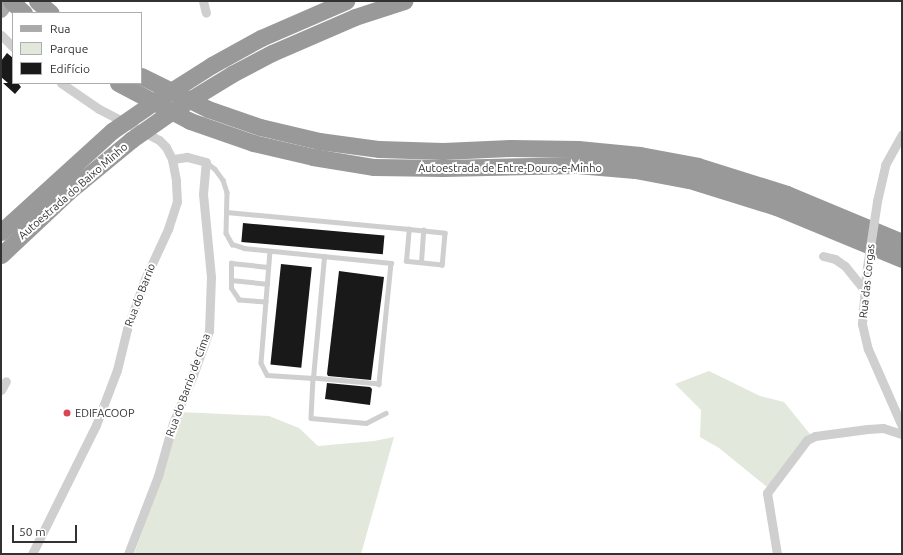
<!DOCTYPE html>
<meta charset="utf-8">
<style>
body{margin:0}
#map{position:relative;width:903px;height:555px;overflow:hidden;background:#fff;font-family:Ubuntu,sans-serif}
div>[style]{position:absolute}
.green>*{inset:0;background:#e2e8dc}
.building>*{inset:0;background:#191919;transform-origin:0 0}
.lane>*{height:4.5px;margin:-2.25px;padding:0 2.25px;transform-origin:2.25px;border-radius:2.25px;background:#cfcfcf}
.street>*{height:9px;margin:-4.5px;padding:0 4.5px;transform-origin:4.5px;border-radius:4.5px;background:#cfcfcf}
.primary>*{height:14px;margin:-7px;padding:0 7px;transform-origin:7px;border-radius:7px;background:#aaa}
.highway>*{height:17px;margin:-8.5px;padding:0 8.5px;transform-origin:8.5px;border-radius:8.5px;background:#999}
.street-bridge>*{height:9px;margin:-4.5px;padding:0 4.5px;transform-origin:4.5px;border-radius:4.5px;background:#cfcfcf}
.highway-bridge>*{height:17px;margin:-8.5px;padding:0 8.5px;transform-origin:8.5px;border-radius:8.5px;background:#999}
.dots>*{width:11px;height:11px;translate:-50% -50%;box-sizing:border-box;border:2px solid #fff;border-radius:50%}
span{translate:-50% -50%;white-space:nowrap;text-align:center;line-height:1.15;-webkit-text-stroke:4px #fff;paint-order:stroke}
.street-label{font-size:11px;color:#323232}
.poi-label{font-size:11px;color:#323232}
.left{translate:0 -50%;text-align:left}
.frame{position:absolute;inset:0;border:2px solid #323232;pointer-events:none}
.legend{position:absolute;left:12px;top:12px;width:130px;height:72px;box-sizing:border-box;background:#fff;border:1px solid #adadad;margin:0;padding:5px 7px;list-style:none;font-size:12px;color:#323232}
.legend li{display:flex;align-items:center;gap:8px;height:20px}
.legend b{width:20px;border:1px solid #adadad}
.scale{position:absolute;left:12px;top:525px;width:65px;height:18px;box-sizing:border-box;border:2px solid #323232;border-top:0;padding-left:5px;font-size:12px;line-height:14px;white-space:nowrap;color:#323232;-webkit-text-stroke:3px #fff;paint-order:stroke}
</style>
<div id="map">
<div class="green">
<div style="clip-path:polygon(709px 371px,760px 396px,784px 402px,810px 434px,767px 487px,719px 448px,700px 437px,701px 410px,675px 384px)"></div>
<div style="clip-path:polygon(179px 412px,269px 416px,299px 428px,318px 446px,374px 441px,394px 437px,361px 554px,134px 554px,164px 472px)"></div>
</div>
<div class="building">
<div style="clip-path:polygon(7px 53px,13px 58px,13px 83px,18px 83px,21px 87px,15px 94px,3px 83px,8px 83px,1px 77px,1px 61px)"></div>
<div style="left:243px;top:223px;width:142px;height:19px;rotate:5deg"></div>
<div style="left:281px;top:264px;width:31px;height:101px;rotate:6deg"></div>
<div style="clip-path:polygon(339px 271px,384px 277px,371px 380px,328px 376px,327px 374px)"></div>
<div style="clip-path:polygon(327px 383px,370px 387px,372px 389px,370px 405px,325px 399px)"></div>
</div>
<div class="lane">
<div style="left:206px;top:162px;width:11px;rotate:38deg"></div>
<div style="left:215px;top:169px;width:14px;rotate:54deg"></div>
<div style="left:223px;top:180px;width:13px;rotate:72deg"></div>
<div style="left:227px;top:192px;width:41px;rotate:91.4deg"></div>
<div style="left:226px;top:233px;width:13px;rotate:61deg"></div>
<div style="left:232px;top:244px;width:13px;rotate:18deg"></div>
<div style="left:244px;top:248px;width:148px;rotate:5.8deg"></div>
<div style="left:391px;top:263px;width:122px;rotate:95.7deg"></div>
<div style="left:379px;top:384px;width:66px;rotate:-174.8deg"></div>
<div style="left:313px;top:378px;width:40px;rotate:92.9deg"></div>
<div style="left:311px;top:418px;width:55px;rotate:5.2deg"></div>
<div style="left:366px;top:423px;width:22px;rotate:-27deg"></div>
<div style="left:226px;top:212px;width:184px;rotate:5.3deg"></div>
<div style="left:409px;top:229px;width:36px;rotate:6deg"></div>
<div style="left:445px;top:233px;width:32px;rotate:95deg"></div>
<div style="left:442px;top:265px;width:36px;rotate:-174deg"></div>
<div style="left:406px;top:261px;width:32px;rotate:-85deg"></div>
<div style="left:270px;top:251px;width:112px;rotate:94.6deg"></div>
<div style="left:261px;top:363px;width:13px;rotate:63deg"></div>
<div style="left:267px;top:375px;width:46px;rotate:3.7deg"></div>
<div style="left:313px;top:378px;width:122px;rotate:-84.8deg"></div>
<div style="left:421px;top:262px;width:32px;rotate:-86deg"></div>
<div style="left:231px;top:280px;width:36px;rotate:6deg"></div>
<div style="left:266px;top:302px;width:27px;rotate:-176deg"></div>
<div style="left:239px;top:300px;width:14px;rotate:-124deg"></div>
<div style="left:231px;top:288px;width:25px;rotate:-90deg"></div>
<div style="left:231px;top:263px;width:37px;rotate:6deg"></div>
</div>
<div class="street">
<div style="left:203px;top:1px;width:12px;rotate:76deg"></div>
<div style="left:1px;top:35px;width:17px;rotate:45deg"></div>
<div style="left:877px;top:201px;width:37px;rotate:-77deg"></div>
<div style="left:885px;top:165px;width:35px;rotate:-61deg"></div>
<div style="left:823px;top:256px;width:12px;rotate:14deg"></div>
<div style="left:835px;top:259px;width:12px;rotate:35deg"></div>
<div style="left:845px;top:266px;width:32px;rotate:51deg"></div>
<div style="left:866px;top:274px;width:50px;rotate:94.6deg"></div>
<div style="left:862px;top:324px;width:26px;rotate:77deg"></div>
<div style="left:868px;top:349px;width:84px;rotate:66.2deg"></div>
<div style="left:1px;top:390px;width:10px;rotate:-61deg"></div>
<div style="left:32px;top:554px;width:144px;rotate:-63.6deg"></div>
<div style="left:96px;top:425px;width:59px;rotate:-69.1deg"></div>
<div style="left:117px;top:370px;width:42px;rotate:-76.3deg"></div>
<div style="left:127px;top:329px;width:53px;rotate:-70.2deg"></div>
<div style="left:145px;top:279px;width:55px;rotate:-65.3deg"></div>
<div style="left:168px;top:229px;width:28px;rotate:-72deg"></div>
<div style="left:177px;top:202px;width:22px;rotate:-93deg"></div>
<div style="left:176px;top:180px;width:21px;rotate:-101deg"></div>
<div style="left:172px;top:159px;width:13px;rotate:-117deg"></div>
<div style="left:166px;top:147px;width:10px;rotate:-135deg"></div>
<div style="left:159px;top:140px;width:68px;rotate:-152.7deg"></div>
<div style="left:99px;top:109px;width:46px;rotate:-145.6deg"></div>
<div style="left:128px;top:554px;width:84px;rotate:-69deg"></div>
<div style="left:158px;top:476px;width:55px;rotate:-74.2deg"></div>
<div style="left:173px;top:423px;width:52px;rotate:-67.4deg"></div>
<div style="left:193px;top:375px;width:47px;rotate:-70deg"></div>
<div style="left:209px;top:331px;width:54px;rotate:-87.9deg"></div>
<div style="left:211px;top:277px;width:83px;rotate:-95.5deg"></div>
<div style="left:203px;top:194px;width:32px;rotate:-85deg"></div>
<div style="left:206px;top:162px;width:20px;rotate:-165deg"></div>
<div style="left:187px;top:157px;width:15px;rotate:172deg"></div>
<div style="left:777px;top:554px;width:62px;rotate:-99.3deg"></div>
<div style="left:767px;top:493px;width:66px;rotate:-53deg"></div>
<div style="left:807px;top:440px;width:9px;rotate:-27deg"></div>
<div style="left:815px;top:436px;width:53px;rotate:-7.5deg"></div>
<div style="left:868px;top:429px;width:15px;rotate:-4deg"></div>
<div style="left:883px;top:428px;width:20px;rotate:18deg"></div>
</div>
<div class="primary">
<div style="left:1px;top:11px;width:13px;rotate:-51deg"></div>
</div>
<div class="highway">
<div style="left:11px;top:1px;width:18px;rotate:43deg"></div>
<div style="left:37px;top:1px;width:18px;rotate:41deg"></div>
<div style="left:212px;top:65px;width:56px;rotate:-28.9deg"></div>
<div style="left:261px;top:38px;width:93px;rotate:-23.5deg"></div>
<div style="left:232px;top:74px;width:45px;rotate:-27.7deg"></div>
<div style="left:272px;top:53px;width:90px;rotate:-23.4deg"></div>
<div style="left:355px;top:17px;width:52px;rotate:-18.1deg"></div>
<div style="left:141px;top:76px;width:75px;rotate:26.2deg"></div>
<div style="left:208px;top:109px;width:55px;rotate:19.1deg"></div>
<div style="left:260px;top:127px;width:61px;rotate:13.3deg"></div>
<div style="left:319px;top:141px;width:61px;rotate:7.6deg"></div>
<div style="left:379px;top:149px;width:64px;rotate:1.8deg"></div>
<div style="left:443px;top:151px;width:68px;rotate:-2.5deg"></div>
<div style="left:511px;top:148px;width:67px;rotate:0.9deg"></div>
<div style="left:578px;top:149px;width:62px;rotate:5.5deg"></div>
<div style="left:640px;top:155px;width:59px;rotate:10.7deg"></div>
<div style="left:698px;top:166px;width:93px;rotate:17.5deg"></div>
<div style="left:787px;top:194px;width:125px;rotate:22.7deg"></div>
<div style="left:118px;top:83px;width:81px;rotate:27.8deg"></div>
<div style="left:190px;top:121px;width:67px;rotate:19.2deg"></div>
<div style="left:253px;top:143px;width:62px;rotate:13.1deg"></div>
<div style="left:313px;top:157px;width:62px;rotate:9.3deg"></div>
<div style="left:374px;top:167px;width:69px;rotate:0.8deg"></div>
<div style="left:443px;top:168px;width:134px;rotate:-1.3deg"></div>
<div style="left:577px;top:165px;width:58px;rotate:4.9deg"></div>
<div style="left:635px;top:170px;width:55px;rotate:10.5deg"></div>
<div style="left:689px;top:180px;width:91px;rotate:17.2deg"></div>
<div style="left:776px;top:207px;width:136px;rotate:22.4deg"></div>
<div style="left:1px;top:232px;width:150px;rotate:-42.3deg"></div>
<div style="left:1px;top:255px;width:92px;rotate:-43.2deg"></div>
<div style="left:68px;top:192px;width:82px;rotate:-39.5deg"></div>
</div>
<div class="street-bridge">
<div style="left:866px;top:274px;width:74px;rotate:-81.4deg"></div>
</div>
<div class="highway-bridge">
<div style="left:112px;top:131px;width:55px;rotate:-34.6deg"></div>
<div style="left:157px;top:100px;width:65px;rotate:-32.5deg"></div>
<div style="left:131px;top:140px;width:57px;rotate:-35.1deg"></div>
<div style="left:178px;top:107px;width:63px;rotate:-31.4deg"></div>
</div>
<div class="dots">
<div style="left:67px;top:413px;background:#d84553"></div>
</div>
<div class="street-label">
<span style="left:510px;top:168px">Autoestrada de Entre-Douro-e-Minho</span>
<span style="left:73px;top:191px;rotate:-41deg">Autoestrada do Baixo Minho</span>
<span style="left:867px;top:281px;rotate:-84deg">Rua das Corgas</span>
<span style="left:140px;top:295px;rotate:-69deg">Rua do Barrio</span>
<span style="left:188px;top:385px;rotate:-70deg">Rua do Barrio de Cima</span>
</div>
<div class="poi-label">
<span class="left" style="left:75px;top:413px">EDIFACOOP</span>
</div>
<div class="frame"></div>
<ul class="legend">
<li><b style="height:5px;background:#aaa"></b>Rua</li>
<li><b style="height:11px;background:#e2e8dc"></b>Parque</li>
<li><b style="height:11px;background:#191919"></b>Edifício</li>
</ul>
<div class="scale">50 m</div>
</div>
